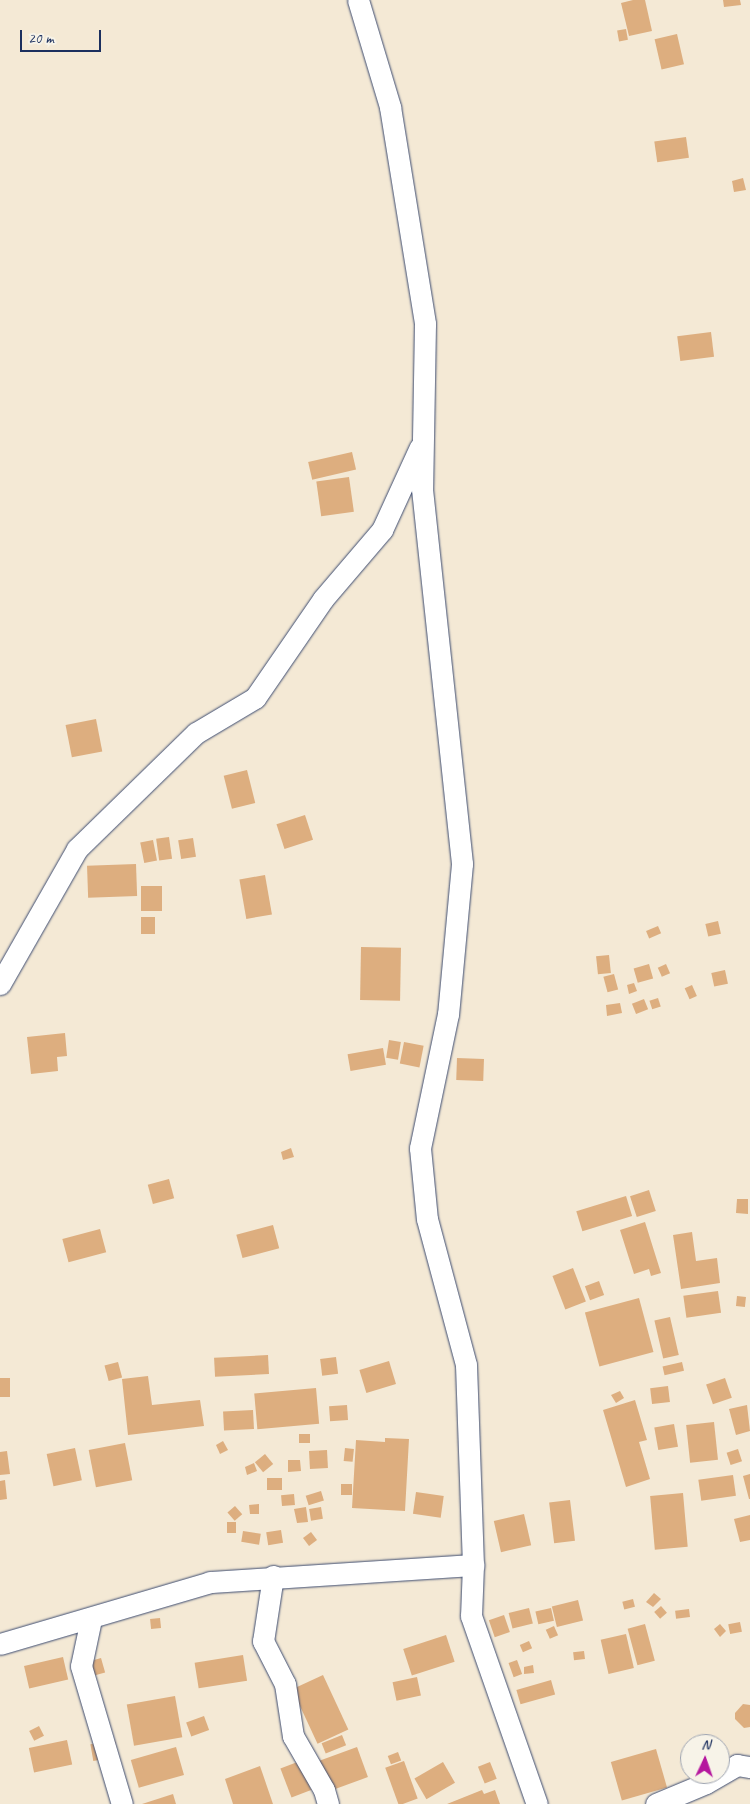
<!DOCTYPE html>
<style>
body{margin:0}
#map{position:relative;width:750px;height:1804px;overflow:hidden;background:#f4e9d5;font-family:Caveat,sans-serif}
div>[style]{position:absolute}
.building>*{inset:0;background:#ddae7f;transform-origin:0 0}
.roads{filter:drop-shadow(0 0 1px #3c4b70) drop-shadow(0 0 1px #3c4b70)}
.street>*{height:21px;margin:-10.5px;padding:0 10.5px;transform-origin:10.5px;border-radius:10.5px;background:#fff}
span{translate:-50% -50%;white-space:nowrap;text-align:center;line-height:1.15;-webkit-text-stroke:5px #f7f3e8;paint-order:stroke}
.north{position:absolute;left:680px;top:1734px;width:50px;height:50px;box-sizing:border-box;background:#f7f3e8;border:1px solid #9fa5b1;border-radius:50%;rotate:3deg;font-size:14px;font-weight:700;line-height:20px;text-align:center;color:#1b2f5e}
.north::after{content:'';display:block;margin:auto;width:18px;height:22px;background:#b5179e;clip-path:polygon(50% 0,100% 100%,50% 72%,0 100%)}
.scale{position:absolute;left:20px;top:30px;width:81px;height:22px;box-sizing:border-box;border:2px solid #1b2f5e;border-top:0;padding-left:6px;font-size:15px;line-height:18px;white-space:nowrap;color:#1b2f5e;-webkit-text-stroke:4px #f7f3e8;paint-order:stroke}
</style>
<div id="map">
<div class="building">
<div style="clip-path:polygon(633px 0,645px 0,652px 31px,629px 36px,621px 3px)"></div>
<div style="clip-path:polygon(723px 0,740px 0,741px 5px,724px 7px)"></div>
<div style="left:626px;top:29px;width:11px;height:9px;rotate:80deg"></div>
<div style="left:677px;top:34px;width:31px;height:23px;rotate:77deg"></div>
<div style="left:686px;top:137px;width:21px;height:32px;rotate:82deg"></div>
<div style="clip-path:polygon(743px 178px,746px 190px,734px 192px,732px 181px)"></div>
<div style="left:711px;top:332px;width:25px;height:34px;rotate:83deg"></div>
<div style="left:352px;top:452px;width:18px;height:45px;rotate:77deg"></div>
<div style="left:349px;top:477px;width:35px;height:33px;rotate:82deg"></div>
<div style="left:96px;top:719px;width:33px;height:31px;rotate:79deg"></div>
<div style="left:247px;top:770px;width:34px;height:24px;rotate:76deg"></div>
<div style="left:305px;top:815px;width:26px;height:30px;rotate:72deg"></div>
<div style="left:169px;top:837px;width:22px;height:13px;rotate:82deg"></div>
<div style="left:193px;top:838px;width:19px;height:15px;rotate:81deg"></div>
<div style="left:153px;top:840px;width:21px;height:13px;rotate:79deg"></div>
<div style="left:136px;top:864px;width:32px;height:49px;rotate:88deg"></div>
<div style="left:265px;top:875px;width:40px;height:26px;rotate:80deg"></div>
<div style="left:141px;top:886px;width:21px;height:25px"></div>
<div style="left:141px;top:917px;width:14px;height:17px"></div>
<div style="left:718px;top:921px;width:13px;height:13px;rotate:77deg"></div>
<div style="left:658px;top:926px;width:8px;height:13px;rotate:67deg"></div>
<div style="left:361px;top:947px;width:40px;height:53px;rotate:1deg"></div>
<div style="left:609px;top:955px;width:18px;height:13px;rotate:84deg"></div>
<div style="left:649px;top:964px;width:15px;height:16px;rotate:74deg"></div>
<div style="left:666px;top:964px;width:10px;height:9px;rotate:66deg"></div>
<div style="left:725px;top:970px;width:14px;height:14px;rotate:78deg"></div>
<div style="left:614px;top:974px;width:16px;height:11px;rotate:75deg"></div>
<div style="clip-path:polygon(634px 983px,637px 991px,629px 994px,627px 985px)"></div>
<div style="left:692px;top:985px;width:12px;height:8px;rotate:66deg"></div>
<div style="left:658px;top:998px;width:9px;height:9px;rotate:72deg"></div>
<div style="left:644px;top:999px;width:11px;height:13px;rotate:68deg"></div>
<div style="clip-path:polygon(620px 1003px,622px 1013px,607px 1016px,606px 1005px)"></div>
<div style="clip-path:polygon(65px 1033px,67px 1056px,57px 1057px,58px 1071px,31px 1074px,27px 1037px)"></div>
<div style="left:389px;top:1040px;width:12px;height:18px;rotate:9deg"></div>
<div style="left:404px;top:1042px;width:20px;height:22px;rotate:11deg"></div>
<div style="left:383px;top:1048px;width:17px;height:36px;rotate:80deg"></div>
<div style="left:457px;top:1058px;width:27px;height:22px;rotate:2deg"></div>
<div style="clip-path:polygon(291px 1148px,294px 1157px,283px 1160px,281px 1152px)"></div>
<div style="left:169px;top:1179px;width:20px;height:22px;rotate:75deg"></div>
<div style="left:649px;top:1190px;width:22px;height:20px;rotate:72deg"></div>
<div style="left:626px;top:1196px;width:21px;height:52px;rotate:73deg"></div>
<div style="clip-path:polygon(737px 1199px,748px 1199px,748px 1214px,736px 1213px)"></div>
<div style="clip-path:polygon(645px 1222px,661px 1273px,651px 1276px,649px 1269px,634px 1274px,620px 1230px)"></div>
<div style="left:273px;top:1225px;width:24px;height:38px;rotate:75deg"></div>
<div style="left:100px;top:1229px;width:24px;height:39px;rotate:75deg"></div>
<div style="clip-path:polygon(692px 1232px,696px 1261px,717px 1258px,720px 1283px,681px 1289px,673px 1235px)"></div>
<div style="left:573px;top:1268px;width:36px;height:22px;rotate:69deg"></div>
<div style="left:599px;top:1281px;width:15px;height:15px;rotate:70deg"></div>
<div style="left:718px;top:1291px;width:22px;height:35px;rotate:82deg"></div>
<div style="left:737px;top:1296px;width:9px;height:10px;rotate:6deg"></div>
<div style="left:639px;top:1298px;width:56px;height:56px;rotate:75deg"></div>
<div style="left:670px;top:1317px;width:39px;height:16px;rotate:77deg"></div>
<div style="left:268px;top:1355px;width:19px;height:54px;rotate:87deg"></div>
<div style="left:336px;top:1357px;width:17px;height:16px;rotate:83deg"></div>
<div style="left:389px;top:1361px;width:24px;height:31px;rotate:73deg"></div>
<div style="left:118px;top:1362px;width:16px;height:14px;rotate:75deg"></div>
<div style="left:682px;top:1362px;width:9px;height:20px;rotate:77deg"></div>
<div style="clip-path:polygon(148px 1376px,152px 1405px,200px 1400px,204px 1426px,128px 1435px,122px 1379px)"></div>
<div style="left:0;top:1378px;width:10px;height:19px"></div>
<div style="left:725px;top:1378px;width:21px;height:20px;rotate:71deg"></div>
<div style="left:668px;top:1386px;width:16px;height:18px;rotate:83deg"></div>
<div style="left:316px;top:1388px;width:36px;height:62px;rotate:85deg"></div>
<div style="clip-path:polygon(620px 1391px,624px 1398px,616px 1403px,611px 1395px)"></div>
<div style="clip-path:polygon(635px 1400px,647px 1440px,639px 1442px,650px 1479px,626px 1487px,603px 1410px)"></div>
<div style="left:347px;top:1405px;width:15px;height:18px;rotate:86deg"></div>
<div style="clip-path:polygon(747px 1405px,750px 1431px,736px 1435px,729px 1409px)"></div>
<div style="left:253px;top:1410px;width:19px;height:30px;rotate:87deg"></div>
<div style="left:714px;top:1422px;width:38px;height:28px;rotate:84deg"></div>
<div style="left:674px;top:1424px;width:23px;height:20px;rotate:80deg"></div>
<div style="left:299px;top:1434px;width:11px;height:9px"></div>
<div style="clip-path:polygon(385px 1438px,409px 1439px,405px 1511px,352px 1508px,356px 1440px,385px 1442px)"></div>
<div style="clip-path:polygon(223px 1441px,228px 1450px,220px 1454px,216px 1445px)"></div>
<div style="left:125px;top:1443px;width:38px;height:37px;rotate:79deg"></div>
<div style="left:75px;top:1448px;width:33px;height:29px;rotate:78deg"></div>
<div style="left:345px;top:1448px;width:9px;height:13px;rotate:6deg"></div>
<div style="left:738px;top:1449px;width:13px;height:12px;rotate:72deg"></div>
<div style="left:327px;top:1450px;width:18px;height:18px;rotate:87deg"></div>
<div style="clip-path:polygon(7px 1451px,10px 1474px,0 1475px,0 1452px)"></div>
<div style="left:265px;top:1454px;width:13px;height:13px;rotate:51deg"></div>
<div style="clip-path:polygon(288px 1460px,300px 1460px,301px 1471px,288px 1472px)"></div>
<div style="clip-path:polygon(254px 1463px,257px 1471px,247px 1475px,245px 1467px)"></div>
<div style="clip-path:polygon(750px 1474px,750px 1499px,749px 1499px,743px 1476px)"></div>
<div style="left:733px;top:1475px;width:21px;height:35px;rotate:82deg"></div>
<div style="left:282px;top:1478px;width:12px;height:15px;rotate:90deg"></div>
<div style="clip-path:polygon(5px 1480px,7px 1499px,0 1500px,0 1481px)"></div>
<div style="left:341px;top:1484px;width:11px;height:11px"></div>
<div style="left:321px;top:1491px;width:10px;height:16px;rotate:73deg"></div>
<div style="left:416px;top:1492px;width:28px;height:22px;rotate:8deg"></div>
<div style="left:683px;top:1493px;width:54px;height:33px;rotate:85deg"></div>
<div style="left:294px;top:1494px;width:11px;height:13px;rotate:85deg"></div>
<div style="left:570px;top:1500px;width:41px;height:21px;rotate:83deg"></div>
<div style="clip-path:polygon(259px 1504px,259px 1514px,250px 1514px,249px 1505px)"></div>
<div style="left:235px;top:1506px;width:11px;height:10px;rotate:49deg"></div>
<div style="clip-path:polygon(306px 1507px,308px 1522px,297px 1523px,294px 1509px)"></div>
<div style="left:321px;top:1507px;width:12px;height:12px;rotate:81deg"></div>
<div style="left:524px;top:1514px;width:32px;height:31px;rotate:77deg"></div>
<div style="clip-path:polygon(750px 1515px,750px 1540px,740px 1542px,734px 1519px)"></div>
<div style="left:227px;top:1522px;width:9px;height:11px"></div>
<div style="left:281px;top:1530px;width:13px;height:15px;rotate:81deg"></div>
<div style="left:243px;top:1531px;width:18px;height:11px;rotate:9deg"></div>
<div style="left:311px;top:1532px;width:10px;height:10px;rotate:53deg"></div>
<div style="clip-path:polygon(654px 1593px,661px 1599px,653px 1607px,646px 1602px)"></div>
<div style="left:633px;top:1599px;width:8px;height:11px;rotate:76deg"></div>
<div style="left:578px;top:1600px;width:21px;height:27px;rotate:76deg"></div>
<div style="left:661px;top:1606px;width:9px;height:9px;rotate:49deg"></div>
<div style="left:529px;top:1608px;width:16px;height:21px;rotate:76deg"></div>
<div style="left:551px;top:1608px;width:13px;height:16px;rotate:77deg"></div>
<div style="left:689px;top:1609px;width:8px;height:14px;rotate:83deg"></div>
<div style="left:504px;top:1615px;width:18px;height:16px;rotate:71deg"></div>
<div style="left:160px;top:1618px;width:10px;height:10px;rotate:84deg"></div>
<div style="left:740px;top:1622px;width:10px;height:12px;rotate:79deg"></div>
<div style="left:645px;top:1624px;width:38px;height:18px;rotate:75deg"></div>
<div style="clip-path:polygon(720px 1624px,726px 1631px,720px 1637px,714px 1629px)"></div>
<div style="left:554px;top:1626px;width:10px;height:9px;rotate:66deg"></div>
<div style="left:626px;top:1634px;width:35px;height:26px;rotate:77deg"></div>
<div style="left:446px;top:1635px;width:28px;height:45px;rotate:72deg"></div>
<div style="left:529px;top:1641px;width:8px;height:10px;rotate:67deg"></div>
<div style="left:584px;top:1651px;width:8px;height:11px;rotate:83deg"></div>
<div style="left:243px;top:1655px;width:26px;height:49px;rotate:81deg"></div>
<div style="left:63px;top:1657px;width:23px;height:40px;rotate:77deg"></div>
<div style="left:101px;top:1658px;width:15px;height:16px;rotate:74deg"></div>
<div style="left:517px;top:1660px;width:15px;height:9px;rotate:70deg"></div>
<div style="clip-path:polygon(533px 1665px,534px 1673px,524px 1674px,524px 1667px)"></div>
<div style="left:323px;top:1675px;width:60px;height:34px;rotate:65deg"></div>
<div style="left:417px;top:1677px;width:19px;height:25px;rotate:78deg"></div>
<div style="left:551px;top:1680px;width:15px;height:36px;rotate:74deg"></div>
<div style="left:175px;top:1696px;width:42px;height:49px;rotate:80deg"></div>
<div style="clip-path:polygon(743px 1704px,750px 1705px,750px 1727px,744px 1728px,735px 1719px,735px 1713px)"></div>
<div style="left:204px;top:1716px;width:15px;height:19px;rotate:70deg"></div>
<div style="left:39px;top:1726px;width:11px;height:11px;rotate:63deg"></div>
<div style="left:342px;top:1735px;width:11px;height:22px;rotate:68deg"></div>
<div style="left:67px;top:1740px;width:25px;height:39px;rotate:78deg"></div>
<div style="left:115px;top:1740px;width:17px;height:25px;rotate:80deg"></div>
<div style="left:176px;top:1747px;width:29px;height:47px;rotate:74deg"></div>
<div style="left:357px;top:1747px;width:32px;height:40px;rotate:70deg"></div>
<div style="left:656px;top:1749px;width:40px;height:47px;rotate:74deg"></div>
<div style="left:398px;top:1752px;width:9px;height:11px;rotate:69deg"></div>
<div style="left:300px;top:1761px;width:31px;height:21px;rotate:69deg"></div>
<div style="left:404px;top:1761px;width:40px;height:20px;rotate:70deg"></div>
<div style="left:443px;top:1762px;width:24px;height:33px;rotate:60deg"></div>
<div style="left:490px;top:1762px;width:18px;height:13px;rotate:68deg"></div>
<div style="clip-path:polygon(260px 1766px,273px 1804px,233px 1804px,225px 1779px)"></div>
<div style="clip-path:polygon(482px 1790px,484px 1794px,495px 1790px,500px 1804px,447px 1804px)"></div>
<div style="clip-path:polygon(173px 1794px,176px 1804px,142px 1804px)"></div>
</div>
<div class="roads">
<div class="street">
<div style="left:358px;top:0;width:112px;rotate:73.3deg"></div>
<div style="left:390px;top:107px;width:220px;rotate:80.8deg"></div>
<div style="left:425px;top:324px;width:165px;rotate:91deg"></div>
<div style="left:422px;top:489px;width:377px;rotate:83.9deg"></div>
<div style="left:462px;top:864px;width:151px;rotate:95.3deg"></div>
<div style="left:448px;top:1014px;width:137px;rotate:101.8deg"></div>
<div style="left:420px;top:1148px;width:71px;rotate:84.4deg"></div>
<div style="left:427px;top:1219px;width:151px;rotate:75deg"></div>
<div style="left:466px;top:1365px;width:200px;rotate:88deg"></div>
<div style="left:473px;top:1565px;width:51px;rotate:92.2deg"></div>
<div style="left:471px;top:1616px;width:199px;rotate:70.7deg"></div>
<div style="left:0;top:984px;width:155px;rotate:-60.3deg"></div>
<div style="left:77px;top:849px;width:166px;rotate:-44.3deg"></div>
<div style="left:196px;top:733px;width:69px;rotate:-30.7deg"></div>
<div style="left:255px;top:698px;width:120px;rotate:-55.5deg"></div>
<div style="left:323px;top:599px;width:91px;rotate:-49.5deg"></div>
<div style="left:382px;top:530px;width:91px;rotate:-65.4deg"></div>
<div style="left:273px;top:1576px;width:66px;rotate:98.7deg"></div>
<div style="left:263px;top:1641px;width:48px;rotate:62.9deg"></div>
<div style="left:285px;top:1684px;width:53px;rotate:81.3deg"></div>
<div style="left:293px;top:1736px;width:62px;rotate:60.1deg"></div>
<div style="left:324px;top:1790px;width:15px;rotate:74deg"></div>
<div style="left:91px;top:1619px;width:48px;rotate:102deg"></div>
<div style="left:81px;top:1666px;width:144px;rotate:73.5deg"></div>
<div style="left:0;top:1644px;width:219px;rotate:-16.4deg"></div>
<div style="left:210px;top:1582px;width:264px;rotate:-3.7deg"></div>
<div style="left:656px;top:1804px;width:54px;rotate:-22.8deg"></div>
<div style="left:706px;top:1783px;width:36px;rotate:-30deg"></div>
<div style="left:737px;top:1765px;width:13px;rotate:9deg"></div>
</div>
</div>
<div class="north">N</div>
<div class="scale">20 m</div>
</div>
